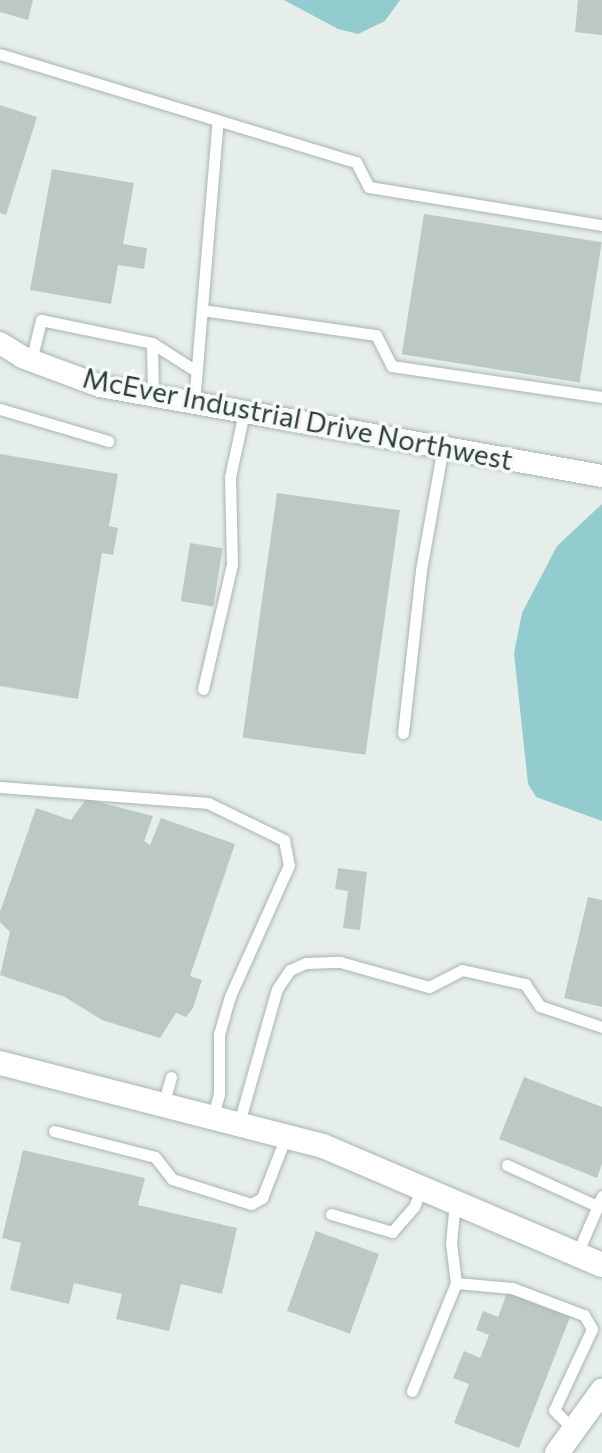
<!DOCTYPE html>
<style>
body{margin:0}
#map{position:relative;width:602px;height:1453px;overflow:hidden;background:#e6eeea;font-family:Commissioner,sans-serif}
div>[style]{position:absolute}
.water>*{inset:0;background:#93ccce}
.building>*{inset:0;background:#bcc9c2;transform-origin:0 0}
.roads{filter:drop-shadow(0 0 2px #a9b6b0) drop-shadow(0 0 2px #a9b6b0)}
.lane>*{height:11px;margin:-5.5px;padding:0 5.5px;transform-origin:5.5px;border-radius:5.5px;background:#fff}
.street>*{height:22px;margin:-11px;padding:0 11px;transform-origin:11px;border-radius:11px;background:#fff}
.secondary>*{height:24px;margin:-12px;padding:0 12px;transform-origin:12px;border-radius:12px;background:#fff}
span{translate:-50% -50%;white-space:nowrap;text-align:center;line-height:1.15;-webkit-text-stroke:7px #f7faf8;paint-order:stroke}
.street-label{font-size:28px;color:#263f36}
</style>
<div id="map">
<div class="water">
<div style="clip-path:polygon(284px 0,400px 0,385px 21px,358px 34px,338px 29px)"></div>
<div style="clip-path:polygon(602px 504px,602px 821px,536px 797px,528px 784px,514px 653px,522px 613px,557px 546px)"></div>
</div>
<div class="building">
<div style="clip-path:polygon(0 0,33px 0,28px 20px,0 12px)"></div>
<div style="clip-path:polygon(578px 0,602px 0,602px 35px,575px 32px)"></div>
<div style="clip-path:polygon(0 105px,37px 117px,6px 215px,0 213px)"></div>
<div style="clip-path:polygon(52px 169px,134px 183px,123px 244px,147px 248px,144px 269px,118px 265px,111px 304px,30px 290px)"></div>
<div style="left:424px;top:214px;width:180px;height:142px;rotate:9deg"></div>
<div style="clip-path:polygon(0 454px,118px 474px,109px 526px,118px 528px,113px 555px,102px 553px,78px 699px,0 686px)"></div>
<div style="left:277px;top:493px;width:124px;height:247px;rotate:8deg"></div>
<div style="left:190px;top:543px;width:33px;height:59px;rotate:9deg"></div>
<div style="clip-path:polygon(86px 799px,153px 816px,144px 841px,150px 845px,161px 818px,235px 844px,190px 976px,202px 980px,193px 1008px,186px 1017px,176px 1013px,160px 1038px,102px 1020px,65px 997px,0 975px,10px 932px,0 922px,0 912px,36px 808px,71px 820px)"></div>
<div style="clip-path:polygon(338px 868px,367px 872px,360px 930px,343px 928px,348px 891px,335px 889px)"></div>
<div style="clip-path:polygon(588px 897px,602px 900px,602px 1007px,564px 998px)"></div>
<div style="clip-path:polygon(524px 1077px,602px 1107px,602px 1164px,597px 1178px,499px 1139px)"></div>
<div style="clip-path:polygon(23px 1150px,145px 1178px,138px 1205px,237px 1228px,222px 1294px,181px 1284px,169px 1331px,116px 1319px,122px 1294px,74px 1283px,69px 1304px,10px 1290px,21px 1243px,2px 1238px)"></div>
<div style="left:316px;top:1231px;width:67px;height:85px;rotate:20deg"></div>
<div style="clip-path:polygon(507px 1293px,570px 1317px,519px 1448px,454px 1423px,469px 1384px,453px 1378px,464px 1351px,480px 1358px,489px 1335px,476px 1330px,483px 1311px,498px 1317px)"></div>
</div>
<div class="roads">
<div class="lane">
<div style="left:0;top:54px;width:372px;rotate:16.9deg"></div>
<div style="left:356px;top:162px;width:28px;rotate:63deg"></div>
<div style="left:369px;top:187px;width:236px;rotate:9.3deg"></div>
<div style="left:202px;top:310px;width:176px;rotate:8.2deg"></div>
<div style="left:376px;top:335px;width:35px;rotate:63deg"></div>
<div style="left:392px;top:366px;width:212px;rotate:8.4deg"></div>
<div style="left:152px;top:343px;width:52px;rotate:88.9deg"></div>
<div style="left:31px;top:361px;width:42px;rotate:-76.3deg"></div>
<div style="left:41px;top:320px;width:113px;rotate:11.7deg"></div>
<div style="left:152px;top:343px;width:52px;rotate:32.5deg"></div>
<div style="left:194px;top:403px;width:284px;rotate:-85.2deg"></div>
<div style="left:0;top:409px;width:113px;rotate:16.5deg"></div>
<div style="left:203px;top:689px;width:128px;rotate:-76.9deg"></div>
<div style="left:232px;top:564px;width:87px;rotate:-91.3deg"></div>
<div style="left:230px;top:477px;width:66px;rotate:-77.8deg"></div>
<div style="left:403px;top:733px;width:164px;rotate:-83.7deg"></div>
<div style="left:421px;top:570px;width:125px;rotate:-79.9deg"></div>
<div style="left:0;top:787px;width:209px;rotate:4.4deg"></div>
<div style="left:208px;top:803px;width:85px;rotate:26deg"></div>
<div style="left:284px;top:840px;width:25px;rotate:79deg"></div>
<div style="left:289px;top:865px;width:144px;rotate:114.2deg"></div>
<div style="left:230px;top:996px;width:40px;rotate:106deg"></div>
<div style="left:219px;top:1034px;width:60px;rotate:90deg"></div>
<div style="left:219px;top:1094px;width:24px;rotate:105deg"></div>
<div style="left:163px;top:1105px;width:29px;rotate:-74deg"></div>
<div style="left:239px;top:1123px;width:139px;rotate:-74.2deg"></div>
<div style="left:277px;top:989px;width:23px;rotate:-56deg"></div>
<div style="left:290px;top:970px;width:17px;rotate:-24deg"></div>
<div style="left:306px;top:963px;width:34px;rotate:-2deg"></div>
<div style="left:340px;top:962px;width:92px;rotate:15.7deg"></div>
<div style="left:429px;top:987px;width:37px;rotate:-27deg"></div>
<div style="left:462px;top:970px;width:65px;rotate:12.5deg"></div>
<div style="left:525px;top:984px;width:27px;rotate:56deg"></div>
<div style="left:540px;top:1006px;width:65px;rotate:18.7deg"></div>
<div style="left:54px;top:1131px;width:104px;rotate:14.4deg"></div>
<div style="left:155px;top:1157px;width:28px;rotate:52deg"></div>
<div style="left:172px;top:1179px;width:83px;rotate:17.6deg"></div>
<div style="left:251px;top:1204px;width:13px;rotate:-29deg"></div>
<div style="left:262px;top:1198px;width:66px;rotate:-68.8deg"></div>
<div style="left:507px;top:1165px;width:99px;rotate:24.5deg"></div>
<div style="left:331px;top:1214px;width:64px;rotate:16.4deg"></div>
<div style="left:392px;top:1232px;width:33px;rotate:-49deg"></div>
<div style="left:414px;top:1207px;width:22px;rotate:-68deg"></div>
<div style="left:577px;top:1254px;width:63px;rotate:-66.7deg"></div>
<div style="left:456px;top:1283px;width:56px;rotate:5.1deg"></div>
<div style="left:512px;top:1288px;width:77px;rotate:20.6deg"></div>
<div style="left:584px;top:1315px;width:16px;rotate:60deg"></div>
<div style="left:592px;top:1329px;width:89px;rotate:115.1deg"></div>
<div style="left:554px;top:1410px;width:28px;rotate:45deg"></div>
<div style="left:412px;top:1391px;width:117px;rotate:-67.8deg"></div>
<div style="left:456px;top:1283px;width:39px;rotate:-97deg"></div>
<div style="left:451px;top:1244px;width:43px;rotate:-84.7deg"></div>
</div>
<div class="street">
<div style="left:0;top:343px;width:26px;rotate:32deg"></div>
<div style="left:22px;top:357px;width:83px;rotate:20.4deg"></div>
<div style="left:100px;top:386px;width:510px;rotate:10.16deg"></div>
</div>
<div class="secondary">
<div style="left:0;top:1063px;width:333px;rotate:14.4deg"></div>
<div style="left:323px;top:1146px;width:303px;rotate:23.1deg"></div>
<div style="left:557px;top:1453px;width:77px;rotate:-54deg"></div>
</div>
</div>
<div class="street-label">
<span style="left:298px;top:418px;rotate:11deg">McEver Industrial Drive Northwest</span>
</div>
</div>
